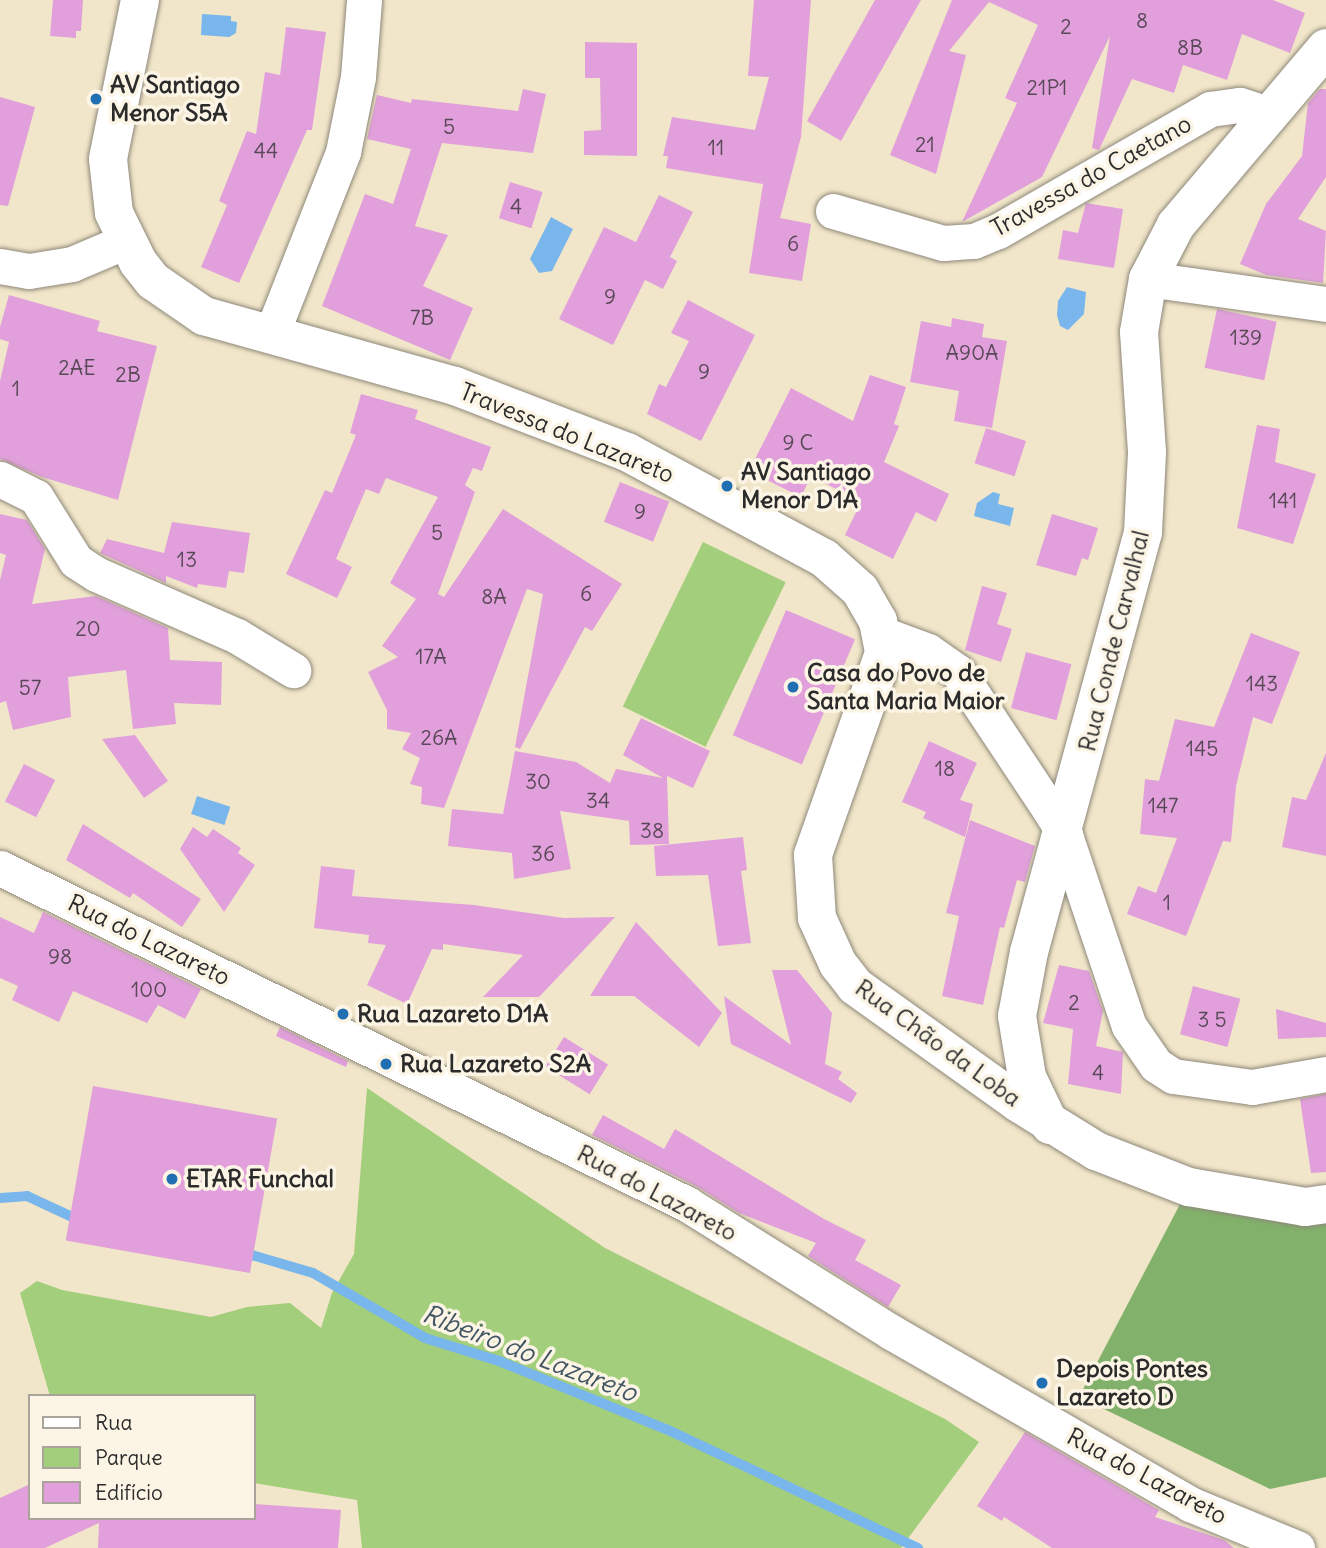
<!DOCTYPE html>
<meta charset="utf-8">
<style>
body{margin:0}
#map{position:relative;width:1326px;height:1548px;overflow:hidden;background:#f1e6c9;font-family:Delius,sans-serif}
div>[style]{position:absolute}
.green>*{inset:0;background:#a3ce7b;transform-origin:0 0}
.forest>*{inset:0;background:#82b16b}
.water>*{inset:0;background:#79b6ec;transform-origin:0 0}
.stream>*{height:10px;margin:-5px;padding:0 5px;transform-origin:5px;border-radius:5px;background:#79b6ec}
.building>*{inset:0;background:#e1a0db;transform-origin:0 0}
.roads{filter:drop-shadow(0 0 2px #8e887a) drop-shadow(0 0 2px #8e887a)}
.minor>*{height:35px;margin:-17.5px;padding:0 17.5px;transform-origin:17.5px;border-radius:17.5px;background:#fff}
.tertiary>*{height:38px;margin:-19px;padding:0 19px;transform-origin:19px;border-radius:19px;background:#fff}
.secondary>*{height:38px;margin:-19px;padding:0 19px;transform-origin:19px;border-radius:19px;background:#fff}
.dots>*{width:19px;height:19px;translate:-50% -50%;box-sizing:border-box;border:4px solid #fcf5e5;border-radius:50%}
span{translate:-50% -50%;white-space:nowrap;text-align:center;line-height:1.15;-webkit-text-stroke:7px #fcf5e5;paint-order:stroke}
.number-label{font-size:21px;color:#584857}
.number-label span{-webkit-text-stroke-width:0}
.poi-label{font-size:24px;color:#2b2b2b;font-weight:700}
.left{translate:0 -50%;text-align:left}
.street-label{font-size:24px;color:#2b2b2b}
.water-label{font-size:26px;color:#425565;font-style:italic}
.legend{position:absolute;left:28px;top:1394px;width:228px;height:126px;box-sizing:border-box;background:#fcf5e5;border:2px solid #a8a49b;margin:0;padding:9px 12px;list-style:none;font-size:21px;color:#2b2b2b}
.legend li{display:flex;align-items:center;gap:14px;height:35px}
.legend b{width:35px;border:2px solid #a8a49b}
</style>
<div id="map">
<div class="green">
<div style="left:703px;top:542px;width:92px;height:183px;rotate:26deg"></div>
<div style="clip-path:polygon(367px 1088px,605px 1248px,945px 1419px,979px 1442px,901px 1548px,362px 1548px,357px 1500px,254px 1483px,254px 1396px,50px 1396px,20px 1293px,37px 1281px,62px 1290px,211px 1317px,247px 1307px,290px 1303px,321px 1328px,332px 1293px,354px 1254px)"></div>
</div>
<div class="forest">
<div style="clip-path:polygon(1189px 1187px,1326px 1200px,1326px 1477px,1270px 1489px,1079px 1397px)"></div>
</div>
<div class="water">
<div style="clip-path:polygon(202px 14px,231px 16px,231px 21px,237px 22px,236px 33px,229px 37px,201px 35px)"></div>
<div style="clip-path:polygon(551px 217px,573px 229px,552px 271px,539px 273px,530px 259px)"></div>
<div style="clip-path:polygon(1067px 287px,1086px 292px,1084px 314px,1068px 330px,1060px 326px,1057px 315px,1058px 301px)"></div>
<div style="clip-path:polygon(993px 492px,1000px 494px,998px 504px,1014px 508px,1010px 526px,974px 516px,977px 503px)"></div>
<div style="left:197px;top:796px;width:35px;height:19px;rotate:18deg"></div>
</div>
<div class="stream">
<div style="left:0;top:1198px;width:27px;rotate:-4deg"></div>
<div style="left:27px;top:1196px;width:62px;rotate:24.9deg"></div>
<div style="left:245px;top:1253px;width:71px;rotate:16.4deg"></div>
<div style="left:313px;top:1273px;width:129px;rotate:30.1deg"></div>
<div style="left:425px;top:1338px;width:77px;rotate:17.3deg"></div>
<div style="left:499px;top:1361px;width:180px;rotate:22.2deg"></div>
<div style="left:666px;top:1429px;width:279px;rotate:25.3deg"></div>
</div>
<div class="building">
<div style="clip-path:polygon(53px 0,83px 0,81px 31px,76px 31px,76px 38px,50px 36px)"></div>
<div style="clip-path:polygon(754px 0,811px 0,801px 137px,780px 218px,811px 224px,802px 281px,749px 273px,763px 184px,666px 168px,668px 156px,663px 156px,672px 117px,755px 130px,769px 77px,748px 76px)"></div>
<div style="clip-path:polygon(875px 0,921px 0,841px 141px,807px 121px)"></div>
<div style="clip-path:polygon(952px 0,1273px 0,1305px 13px,1290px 53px,1242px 34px,1227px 80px,1183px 65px,1174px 93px,1132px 79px,1099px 150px,1092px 148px,1110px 36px,1042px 177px,962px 222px,1017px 103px,1005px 98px,1038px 25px,989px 2px,949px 51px,966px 55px,936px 174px,890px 155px)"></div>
<div style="clip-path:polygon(286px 27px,326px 32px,312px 130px,307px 130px,239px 283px,201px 267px,227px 205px,219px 201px,247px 131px,256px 134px,265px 72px,280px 75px)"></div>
<div style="clip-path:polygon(585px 42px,637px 43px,637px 156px,584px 155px,584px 131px,601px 130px,600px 78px,585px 78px)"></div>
<div style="clip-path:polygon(523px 89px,546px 94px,533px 153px,442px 143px,415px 226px,448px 235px,423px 286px,473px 308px,450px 360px,322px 306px,365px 194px,393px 204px,411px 149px,367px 139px,377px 95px,411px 103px,412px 99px,518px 111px)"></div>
<div style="clip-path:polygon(1320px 89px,1326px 89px,1326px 177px,1298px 219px,1326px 231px,1323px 283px,1266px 275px,1240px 264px,1266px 204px,1302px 156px,1308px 103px)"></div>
<div style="clip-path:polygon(0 97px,35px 107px,8px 206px,0 205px)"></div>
<div style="left:510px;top:182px;width:34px;height:38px;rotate:17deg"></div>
<div style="clip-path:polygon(659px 195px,693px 212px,670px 257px,677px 261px,663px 289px,645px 280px,613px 345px,559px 319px,604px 227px,636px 242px)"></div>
<div style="clip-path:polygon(1086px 203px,1123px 209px,1114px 268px,1058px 259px,1063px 230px,1078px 233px)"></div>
<div style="clip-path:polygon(9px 295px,100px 321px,97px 331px,157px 346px,118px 500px,42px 477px,0 459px,0 381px,9px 342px,0 339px,0 327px)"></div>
<div style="clip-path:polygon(688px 300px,755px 335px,701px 441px,647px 414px,659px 384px,666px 387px,689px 341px,671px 333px)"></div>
<div style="left:1217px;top:309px;width:61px;height:60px;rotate:12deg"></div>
<div style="clip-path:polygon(952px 318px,984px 324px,982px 337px,1007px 341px,992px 428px,954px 421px,959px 391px,910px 382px,921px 321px,951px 327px)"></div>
<div style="clip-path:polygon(870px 375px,906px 387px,894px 424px,899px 426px,884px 462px,949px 494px,936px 522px,916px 512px,893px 559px,845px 535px,861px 502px,811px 476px,801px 497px,749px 471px,791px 388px,853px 421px)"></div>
<div style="clip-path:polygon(361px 394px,418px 410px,415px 419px,491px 447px,482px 471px,473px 468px,465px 485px,475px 492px,438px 594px,444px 597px,503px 509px,622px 584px,592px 631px,585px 627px,520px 749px,515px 747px,543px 594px,527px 589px,444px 808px,421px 804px,422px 787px,410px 784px,420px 758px,402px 749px,411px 733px,387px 729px,387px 710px,368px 672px,398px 657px,382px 646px,416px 599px,390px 583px,438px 497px,386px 478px,379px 494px,366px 489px,336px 559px,352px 567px,337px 598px,286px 574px,325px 490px,332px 493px,356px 435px,350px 433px)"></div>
<div style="clip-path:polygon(1257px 425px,1280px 429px,1275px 462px,1316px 474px,1293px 544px,1237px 528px)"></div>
<div style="left:986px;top:428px;width:42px;height:37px;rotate:18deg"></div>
<div style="left:620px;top:482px;width:53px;height:43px;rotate:22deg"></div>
<div style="clip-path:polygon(0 514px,27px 520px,45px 549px,32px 604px,96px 596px,168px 628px,170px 660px,222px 662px,221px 705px,174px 703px,176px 724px,133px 729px,126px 670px,68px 677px,71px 717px,13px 730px,6px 701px,0 703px,0 580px,6px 555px,0 553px)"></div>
<div style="clip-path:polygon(1052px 514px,1098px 528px,1088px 560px,1082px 558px,1076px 576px,1036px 565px)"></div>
<div style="clip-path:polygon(172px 522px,250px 533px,244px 573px,229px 571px,226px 588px,198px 584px,197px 588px,166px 576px,166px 583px,100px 553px,107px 539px,164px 553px)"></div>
<div style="clip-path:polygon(982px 586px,1007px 593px,997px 624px,1012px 629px,1001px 662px,965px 650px)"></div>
<div style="left:786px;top:610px;width:75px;height:136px;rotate:23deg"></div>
<div style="clip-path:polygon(1251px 633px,1300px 652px,1272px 724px,1253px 717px,1236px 786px,1231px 842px,1223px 841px,1186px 936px,1127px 914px,1138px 886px,1156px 893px,1177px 838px,1140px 834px,1145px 779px,1159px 781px,1175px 719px,1214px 727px)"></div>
<div style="left:1026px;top:652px;width:47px;height:58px;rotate:15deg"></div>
<div style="clip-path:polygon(641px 718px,710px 751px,693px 788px,667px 776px,669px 844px,630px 845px,629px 821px,560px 811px,571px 869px,514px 879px,512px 853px,448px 846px,452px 809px,503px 814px,515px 751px,576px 762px,610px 783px,616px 769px,663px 778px,623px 755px)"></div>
<div style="clip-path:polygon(135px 735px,168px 781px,144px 798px,102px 739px)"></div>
<div style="clip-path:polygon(929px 741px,977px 763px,960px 800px,973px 804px,965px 837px,923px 818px,926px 812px,902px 802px)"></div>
<div style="clip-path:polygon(1326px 753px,1326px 856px,1282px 847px,1292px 797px,1306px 800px)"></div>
<div style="left:24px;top:764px;width:35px;height:42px;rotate:27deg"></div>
<div style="clip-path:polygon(970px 820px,1035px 846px,1025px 882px,1017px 880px,1004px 928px,1000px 927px,983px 1005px,942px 996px,959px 916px,946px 913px)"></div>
<div style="clip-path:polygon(83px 824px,201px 899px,182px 927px,133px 893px,130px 898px,66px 860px)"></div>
<div style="clip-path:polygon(193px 827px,207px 837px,213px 829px,241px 848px,238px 853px,255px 865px,224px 912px,180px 849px)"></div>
<div style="clip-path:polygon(743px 837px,747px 870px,741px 871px,751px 943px,718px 946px,708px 875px,656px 876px,654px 846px)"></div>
<div style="clip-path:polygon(321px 866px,355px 870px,352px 896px,474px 905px,564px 918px,615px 917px,539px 997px,483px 997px,523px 955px,443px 944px,443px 950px,432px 949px,407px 1004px,367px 985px,386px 945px,368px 943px,369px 935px,314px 928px)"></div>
<div style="clip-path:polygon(43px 912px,201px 989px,185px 1019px,158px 1005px,147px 1023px,73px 991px,59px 1022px,12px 1000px,18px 986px,0 978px,0 917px,34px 933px)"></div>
<div style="clip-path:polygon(636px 922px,722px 1013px,699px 1047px,634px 996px,590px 996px)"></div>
<div style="clip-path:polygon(1059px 965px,1089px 971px,1103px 1011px,1096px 1046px,1123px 1052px,1121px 1094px,1068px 1084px,1073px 1029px,1043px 1023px)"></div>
<div style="clip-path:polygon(772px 970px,797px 970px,832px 1013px,825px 1064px,842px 1072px,838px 1079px,857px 1093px,851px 1103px,731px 1044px,724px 996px,791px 1045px)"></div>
<div style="left:1193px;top:986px;width:49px;height:50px;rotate:15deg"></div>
<div style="clip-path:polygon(1276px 1009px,1326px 1023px,1326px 1037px,1278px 1039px)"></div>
<div style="clip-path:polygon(280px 1027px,348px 1061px,346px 1067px,276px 1036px)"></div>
<div style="left:564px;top:1037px;width:52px;height:35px;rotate:32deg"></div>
<div style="left:93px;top:1086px;width:187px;height:157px;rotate:10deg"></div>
<div style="clip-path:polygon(1326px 1094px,1326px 1172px,1311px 1173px,1300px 1099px)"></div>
<div style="clip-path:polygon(603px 1115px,664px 1149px,675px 1129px,824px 1219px,866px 1240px,855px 1260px,901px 1285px,888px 1307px,808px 1256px,816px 1243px,739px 1213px,696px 1186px,592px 1135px)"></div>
<div style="clip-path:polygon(1025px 1432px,1159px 1510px,1155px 1517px,1224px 1540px,1234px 1548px,1052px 1548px,1004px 1517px,1002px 1521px,977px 1506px)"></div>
<div style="clip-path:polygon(30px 1484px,30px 1518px,254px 1518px,254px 1504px,341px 1510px,338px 1548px,98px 1548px,99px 1523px,45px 1548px,0 1548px,0 1498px)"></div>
</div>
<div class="roads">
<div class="minor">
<div style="left:833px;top:211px;width:115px;rotate:16.2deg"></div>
<div style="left:943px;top:243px;width:31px;rotate:-4deg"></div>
<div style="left:974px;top:241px;width:26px;rotate:-23deg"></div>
<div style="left:998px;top:231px;width:245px;rotate:-29.9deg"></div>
<div style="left:1210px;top:109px;width:30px;rotate:-8deg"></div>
<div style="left:1240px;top:105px;width:28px;rotate:18deg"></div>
<div style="left:0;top:266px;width:29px;rotate:10deg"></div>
<div style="left:29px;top:271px;width:44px;rotate:-9.2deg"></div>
<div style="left:72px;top:264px;width:59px;rotate:-23.1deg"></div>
<div style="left:1148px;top:279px;width:180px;rotate:8deg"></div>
<div style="left:271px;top:335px;width:197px;rotate:-68.5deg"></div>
<div style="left:343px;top:152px;width:76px;rotate:-78.7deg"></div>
<div style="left:358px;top:77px;width:77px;rotate:-85.5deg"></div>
<div style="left:0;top:479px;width:40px;rotate:26.6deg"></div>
<div style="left:36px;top:497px;width:75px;rotate:58deg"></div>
<div style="left:76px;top:561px;width:24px;rotate:33deg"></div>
<div style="left:96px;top:574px;width:154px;rotate:23.7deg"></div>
<div style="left:237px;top:636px;width:66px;rotate:31.3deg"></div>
<div style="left:882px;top:634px;width:49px;rotate:20.3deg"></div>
<div style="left:928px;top:651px;width:37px;rotate:35deg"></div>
<div style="left:958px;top:672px;width:164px;rotate:56.4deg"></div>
<div style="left:1049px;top:809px;width:31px;rotate:58deg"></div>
<div style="left:1065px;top:835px;width:201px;rotate:71.5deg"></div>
<div style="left:1129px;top:1026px;width:47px;rotate:55.3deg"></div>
<div style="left:1156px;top:1065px;width:20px;rotate:33deg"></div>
<div style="left:1173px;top:1076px;width:80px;rotate:7.9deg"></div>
<div style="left:1252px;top:1087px;width:75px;rotate:-10deg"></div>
<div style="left:0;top:868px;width:765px;rotate:26.06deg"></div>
<div style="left:687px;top:1204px;width:241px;rotate:32.1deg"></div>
<div style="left:891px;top:1332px;width:345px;rotate:29.9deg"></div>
<div style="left:1190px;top:1504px;width:116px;rotate:22.4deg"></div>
</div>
<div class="tertiary">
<div style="left:1050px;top:1125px;width:53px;rotate:-115.6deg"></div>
<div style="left:1027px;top:1077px;width:62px;rotate:-99.3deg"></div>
<div style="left:1017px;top:1016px;width:65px;rotate:-79.4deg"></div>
<div style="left:1029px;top:952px;width:435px;rotate:-74.8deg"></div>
<div style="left:1143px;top:532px;width:80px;rotate:-87.1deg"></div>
<div style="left:1147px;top:452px;width:120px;rotate:-93.8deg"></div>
<div style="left:1139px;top:332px;width:54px;rotate:-80.4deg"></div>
<div style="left:1148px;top:279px;width:61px;rotate:-62.6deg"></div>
<div style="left:1176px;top:225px;width:232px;rotate:-49.7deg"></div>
</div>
<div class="secondary">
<div style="left:140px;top:0;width:162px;rotate:101.4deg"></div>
<div style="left:108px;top:159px;width:54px;rotate:83.7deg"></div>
<div style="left:114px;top:213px;width:55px;rotate:63.9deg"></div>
<div style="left:138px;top:262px;width:24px;rotate:52deg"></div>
<div style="left:153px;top:281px;width:62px;rotate:34.5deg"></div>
<div style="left:204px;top:316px;width:261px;rotate:15.6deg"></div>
<div style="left:455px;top:386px;width:184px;rotate:21deg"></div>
<div style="left:627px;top:452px;width:224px;rotate:28.3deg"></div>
<div style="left:824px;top:558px;width:48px;rotate:41.6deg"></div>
<div style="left:860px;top:590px;width:36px;rotate:60deg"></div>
<div style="left:878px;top:621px;width:33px;rotate:79deg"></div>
<div style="left:884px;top:653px;width:214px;rotate:109.4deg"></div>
<div style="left:813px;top:855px;width:63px;rotate:86.4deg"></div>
<div style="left:817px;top:918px;width:51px;rotate:65.5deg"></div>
<div style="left:838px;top:964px;width:28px;rotate:52deg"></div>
<div style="left:855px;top:986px;width:199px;rotate:35.6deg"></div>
<div style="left:1017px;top:1102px;width:93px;rotate:31.8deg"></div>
<div style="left:1096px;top:1151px;width:100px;rotate:21.2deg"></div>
<div style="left:1189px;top:1187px;width:118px;rotate:9.8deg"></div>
<div style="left:1305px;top:1207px;width:21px;rotate:-8deg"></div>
</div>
</div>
<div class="dots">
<div style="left:96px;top:99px;background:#1f6fb2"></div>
<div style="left:727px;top:486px;background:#1f6fb2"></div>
<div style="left:793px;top:687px;background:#1f6fb2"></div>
<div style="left:343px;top:1014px;background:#1f6fb2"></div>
<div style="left:386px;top:1064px;background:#1f6fb2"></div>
<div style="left:172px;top:1179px;background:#1f6fb2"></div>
<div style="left:1042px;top:1383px;background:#1f6fb2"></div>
</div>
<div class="number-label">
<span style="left:1142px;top:21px">8</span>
<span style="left:1066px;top:27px">2</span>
<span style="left:1190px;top:48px">8B</span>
<span style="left:1047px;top:88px">21P1</span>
<span style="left:449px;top:127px">5</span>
<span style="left:925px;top:145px">21</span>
<span style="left:716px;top:148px">11</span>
<span style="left:266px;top:151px">44</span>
<span style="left:516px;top:207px">4</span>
<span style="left:793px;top:244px">6</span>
<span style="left:610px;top:297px">9</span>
<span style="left:422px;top:318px">7B</span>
<span style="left:1246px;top:338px">139</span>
<span style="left:972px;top:353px">A90A</span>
<span style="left:77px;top:368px">2AE</span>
<span style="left:704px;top:372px">9</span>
<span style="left:128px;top:375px">2B</span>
<span style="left:16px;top:389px">1</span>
<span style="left:798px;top:443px">9 C</span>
<span style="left:1283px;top:501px">141</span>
<span style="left:640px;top:512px">9</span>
<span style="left:437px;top:533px">5</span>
<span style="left:187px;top:560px">13</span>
<span style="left:586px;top:594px">6</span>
<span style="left:494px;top:597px">8A</span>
<span style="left:88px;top:629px">20</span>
<span style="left:431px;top:657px">17A</span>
<span style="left:1262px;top:684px">143</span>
<span style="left:30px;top:688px">57</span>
<span style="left:439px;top:738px">26A</span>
<span style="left:1202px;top:749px">145</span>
<span style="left:945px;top:769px">18</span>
<span style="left:538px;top:782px">30</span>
<span style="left:598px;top:801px">34</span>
<span style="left:1163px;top:806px">147</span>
<span style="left:652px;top:831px">38</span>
<span style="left:543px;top:854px">36</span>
<span style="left:1167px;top:903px">1</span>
<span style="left:60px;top:957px">98</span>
<span style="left:149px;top:990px">100</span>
<span style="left:1074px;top:1003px">2</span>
<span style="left:1212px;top:1020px">3 5</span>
<span style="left:1098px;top:1073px">4</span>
</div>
<div class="poi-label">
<span class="left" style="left:110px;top:99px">AV Santiago<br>Menor S5A</span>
<span class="left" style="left:741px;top:486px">AV Santiago<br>Menor D1A</span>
<span class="left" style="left:807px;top:687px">Casa do Povo de<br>Santa Maria Maior</span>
<span class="left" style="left:357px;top:1014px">Rua Lazareto D1A</span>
<span class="left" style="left:400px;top:1064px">Rua Lazareto S2A</span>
<span class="left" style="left:186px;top:1179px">ETAR Funchal</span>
<span class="left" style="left:1056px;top:1383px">Depois Pontes<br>Lazareto D</span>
</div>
<div class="street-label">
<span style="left:1091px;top:176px;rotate:-29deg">Travessa do Caetano</span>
<span style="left:567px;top:433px;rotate:22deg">Travessa do Lazareto</span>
<span style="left:1114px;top:641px;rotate:-76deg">Rua Conde Carvalhal</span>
<span style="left:149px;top:940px;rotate:26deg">Rua do Lazareto</span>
<span style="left:938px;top:1043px;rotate:36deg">Rua Chão da Loba</span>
<span style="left:657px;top:1193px;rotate:28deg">Rua do Lazareto</span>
<span style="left:1147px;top:1476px;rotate:28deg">Rua do Lazareto</span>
</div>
<div class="water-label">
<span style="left:530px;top:1353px;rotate:21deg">Ribeiro do Lazareto</span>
</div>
<ul class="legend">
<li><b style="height:9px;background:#fff"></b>Rua</li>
<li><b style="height:19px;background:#a3ce7b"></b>Parque</li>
<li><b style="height:19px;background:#e1a0db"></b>Edifício</li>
</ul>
</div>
